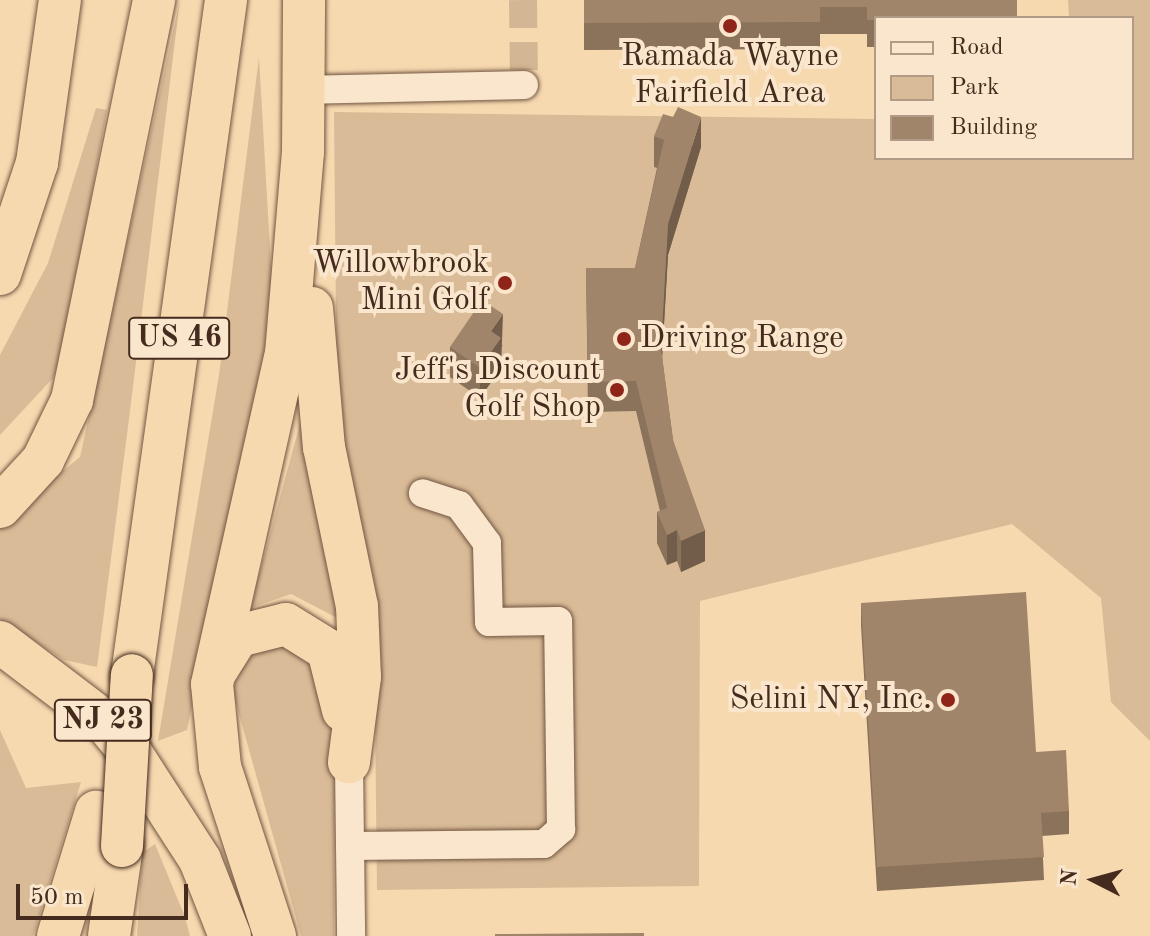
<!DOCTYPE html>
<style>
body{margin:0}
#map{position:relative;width:1150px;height:936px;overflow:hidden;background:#f7d9b0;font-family:"Old Standard TT",serif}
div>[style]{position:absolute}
.green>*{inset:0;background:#d9bb97}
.minor-tunnel>*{height:28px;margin-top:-14px;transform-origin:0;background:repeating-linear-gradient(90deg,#d3b693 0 28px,transparent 0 42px)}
.roads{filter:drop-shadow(0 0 2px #715642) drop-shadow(0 0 2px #715642)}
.minor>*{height:28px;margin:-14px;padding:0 14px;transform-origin:14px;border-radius:14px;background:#fae6cc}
.highway>*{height:42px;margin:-21px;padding:0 21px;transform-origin:21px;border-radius:21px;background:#f7d9b0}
.bridges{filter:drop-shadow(0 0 2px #442b1e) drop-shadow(0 0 2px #442b1e)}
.highway-bridge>*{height:42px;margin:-21px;padding:0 21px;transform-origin:21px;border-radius:21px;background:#f7d9b0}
.wall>*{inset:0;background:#8a725b}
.shaded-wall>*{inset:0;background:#715d4a}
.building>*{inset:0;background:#a1856a}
.dots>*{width:22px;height:22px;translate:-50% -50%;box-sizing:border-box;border:4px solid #fae6cc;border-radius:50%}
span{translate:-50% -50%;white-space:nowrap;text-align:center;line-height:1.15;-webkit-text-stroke:8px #fae6cc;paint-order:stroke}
.shield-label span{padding:2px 6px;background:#fae6cc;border:2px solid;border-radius:6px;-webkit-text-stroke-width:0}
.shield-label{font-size:30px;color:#442b1e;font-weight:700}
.poi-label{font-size:32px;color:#442b1e}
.right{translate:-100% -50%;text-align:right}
.left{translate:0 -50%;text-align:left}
.legend{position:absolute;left:874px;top:16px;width:260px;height:144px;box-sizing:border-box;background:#fae6cc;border:2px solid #b19b86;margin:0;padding:10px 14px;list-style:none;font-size:24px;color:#442b1e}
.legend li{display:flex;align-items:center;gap:16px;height:40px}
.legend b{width:40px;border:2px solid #b19b86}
.north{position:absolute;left:1054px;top:840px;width:80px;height:80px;-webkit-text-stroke:6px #fae6cc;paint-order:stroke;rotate:276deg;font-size:22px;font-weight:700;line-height:32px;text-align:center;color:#442b1e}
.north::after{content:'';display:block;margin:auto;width:28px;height:36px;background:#442b1e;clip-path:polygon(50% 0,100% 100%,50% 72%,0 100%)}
.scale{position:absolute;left:16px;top:884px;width:172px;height:36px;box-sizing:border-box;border:4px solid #442b1e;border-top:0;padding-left:10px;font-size:24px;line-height:28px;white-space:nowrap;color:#442b1e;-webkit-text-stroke:6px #fae6cc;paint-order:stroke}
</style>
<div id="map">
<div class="green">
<div style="clip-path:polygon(180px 0,129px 419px,97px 667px,64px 660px,0 619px,0 522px,80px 457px)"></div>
<div style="clip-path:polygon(1068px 0,1150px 0,1150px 741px,1111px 702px,1101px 598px,1012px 524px,700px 601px,699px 886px,377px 890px,375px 713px,337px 424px,334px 112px,876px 119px,876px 158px,1132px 158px,1132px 18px,1069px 18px)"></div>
<div style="clip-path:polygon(259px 57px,274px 319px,187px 730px,158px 741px,219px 375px)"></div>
<div style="clip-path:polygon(96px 108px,107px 110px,62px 354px,53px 378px,0 435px,0 355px,48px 263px)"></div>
<div style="clip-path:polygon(301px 420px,341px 620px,291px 594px,250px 608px)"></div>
<div style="clip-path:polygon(302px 643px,335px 712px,334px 936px,301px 936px,232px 689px,246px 658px,265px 644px)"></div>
<div style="clip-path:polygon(0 730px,26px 788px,81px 782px,33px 936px,0 936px)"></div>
<div style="clip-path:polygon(155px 844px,185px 917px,190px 936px,137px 936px,142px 853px)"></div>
</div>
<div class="minor-tunnel">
<div style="left:523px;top:0;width:85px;rotate:89.3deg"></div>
</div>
<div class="roads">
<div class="minor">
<div style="left:303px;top:90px;width:221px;rotate:-1.3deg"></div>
<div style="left:349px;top:762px;width:174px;rotate:89.3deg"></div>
<div style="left:350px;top:846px;width:194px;rotate:-0.6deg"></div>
<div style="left:544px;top:844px;width:23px;rotate:-41deg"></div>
<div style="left:561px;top:829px;width:208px;rotate:-90.8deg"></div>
<div style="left:558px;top:621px;width:69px;rotate:179.2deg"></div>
<div style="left:489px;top:622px;width:79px;rotate:-91.5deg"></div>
<div style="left:487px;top:543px;width:47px;rotate:-126.4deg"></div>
<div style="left:459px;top:505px;width:38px;rotate:-162deg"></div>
</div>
<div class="highway">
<div style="left:0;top:274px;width:117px;rotate:-71.6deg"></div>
<div style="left:37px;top:163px;width:165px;rotate:-82deg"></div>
<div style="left:312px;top:308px;width:140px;rotate:85.1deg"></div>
<div style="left:324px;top:447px;width:162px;rotate:78.3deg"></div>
<div style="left:357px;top:606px;width:71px;rotate:87.6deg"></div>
<div style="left:360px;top:677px;width:86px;rotate:97.4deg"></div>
<div style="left:0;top:507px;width:64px;rotate:-47.5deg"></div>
<div style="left:43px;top:460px;width:67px;rotate:-64.2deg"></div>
<div style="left:72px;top:400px;width:408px;rotate:-78.4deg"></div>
<div style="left:0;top:642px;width:131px;rotate:37.2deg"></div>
<div style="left:104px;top:721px;width:45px;rotate:50.4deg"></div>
<div style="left:133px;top:756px;width:124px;rotate:57.2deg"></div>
<div style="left:200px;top:860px;width:82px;rotate:68.5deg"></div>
<div style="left:216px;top:671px;width:41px;rotate:-57.8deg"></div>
<div style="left:238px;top:636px;width:49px;rotate:-14deg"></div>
<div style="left:286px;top:624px;width:49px;rotate:31.8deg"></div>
<div style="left:328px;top:650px;width:62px;rotate:76deg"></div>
<div style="left:132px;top:675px;width:682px;rotate:-82.07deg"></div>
<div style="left:58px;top:936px;width:130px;rotate:-73deg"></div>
<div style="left:109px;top:936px;width:91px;rotate:-81.8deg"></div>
<div style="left:275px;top:936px;width:178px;rotate:-108deg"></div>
<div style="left:220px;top:767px;width:83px;rotate:-95.5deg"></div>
<div style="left:212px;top:684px;width:338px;rotate:-77.4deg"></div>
<div style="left:286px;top:354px;width:203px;rotate:-85.2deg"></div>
<div style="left:303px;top:152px;width:152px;rotate:-89.6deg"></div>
</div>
</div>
<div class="bridges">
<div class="highway-bridge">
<div style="left:122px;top:846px;width:171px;rotate:-86.7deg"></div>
</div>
</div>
<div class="wall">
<div style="clip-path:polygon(584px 0,1018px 0,876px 18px,876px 47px,867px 47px,867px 34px,820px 34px,820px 49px,584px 50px)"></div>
<div style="clip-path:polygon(654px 136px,701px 147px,668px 255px,662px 357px,673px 440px,705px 561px,681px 572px,677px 561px,667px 565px,657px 543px,657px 512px,660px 511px,636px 411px,588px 412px,586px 268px,635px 268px,657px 168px,654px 167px)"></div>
<div style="clip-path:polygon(503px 345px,501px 347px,501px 368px,480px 398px,450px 377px,450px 347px)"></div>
<div style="clip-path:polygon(861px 603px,1036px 752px,1069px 811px,1069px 834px,1042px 836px,1044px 880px,877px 891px,861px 626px)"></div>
</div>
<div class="shaded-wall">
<div style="clip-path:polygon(701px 117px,701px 147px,668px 255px,661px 378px,661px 348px,668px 224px)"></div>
<div style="clip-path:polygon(503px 314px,501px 368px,480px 398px,480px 368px,491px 331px)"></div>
<div style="clip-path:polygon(677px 530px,677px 561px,667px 565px,667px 535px)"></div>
<div style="clip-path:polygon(705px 530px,705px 561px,681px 572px,681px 541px)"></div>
</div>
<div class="building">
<div style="clip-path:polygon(584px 0,1017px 0,1017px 18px,876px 18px,876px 20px,867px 20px,867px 7px,820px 7px,820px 22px,584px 23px)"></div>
<div style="clip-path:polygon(678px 107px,701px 117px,668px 224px,661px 348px,673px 440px,705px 530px,681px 541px,677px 530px,667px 535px,657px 512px,667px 508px,636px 381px,588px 382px,586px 268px,635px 268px,664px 140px,654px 136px,663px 114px,673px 117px)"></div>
<div style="clip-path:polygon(482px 300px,503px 314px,491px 331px,501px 338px,480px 368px,450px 347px)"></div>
<div style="clip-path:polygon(1026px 592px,1036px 752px,1066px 750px,1069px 811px,1041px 813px,1044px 857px,877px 867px,861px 603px)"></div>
<div style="clip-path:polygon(644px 933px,644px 936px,495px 936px,495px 934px)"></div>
</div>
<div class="dots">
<div style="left:730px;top:26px;background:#8f2418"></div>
<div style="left:505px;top:283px;background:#8f2418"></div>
<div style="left:624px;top:339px;background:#8f2418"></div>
<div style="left:617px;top:390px;background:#8f2418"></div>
<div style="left:948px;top:700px;background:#8f2418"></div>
</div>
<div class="shield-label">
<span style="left:179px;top:338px">US 46</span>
<span style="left:103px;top:720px">NJ 23</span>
</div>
<div class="poi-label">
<span style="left:730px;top:76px">Ramada Wayne<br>Fairfield Area</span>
<span class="right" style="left:489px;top:283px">Willowbrook<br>Mini Golf</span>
<span class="left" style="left:640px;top:339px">Driving Range</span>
<span class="right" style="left:601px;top:390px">Jeff's Discount<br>Golf Shop</span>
<span class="right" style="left:932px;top:700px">Selini NY, Inc.</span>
</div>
<ul class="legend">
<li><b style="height:10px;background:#fae6cc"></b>Road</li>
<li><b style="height:22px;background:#d9bb97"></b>Park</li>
<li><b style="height:22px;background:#a1856a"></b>Building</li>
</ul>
<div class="north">N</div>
<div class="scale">50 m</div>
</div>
